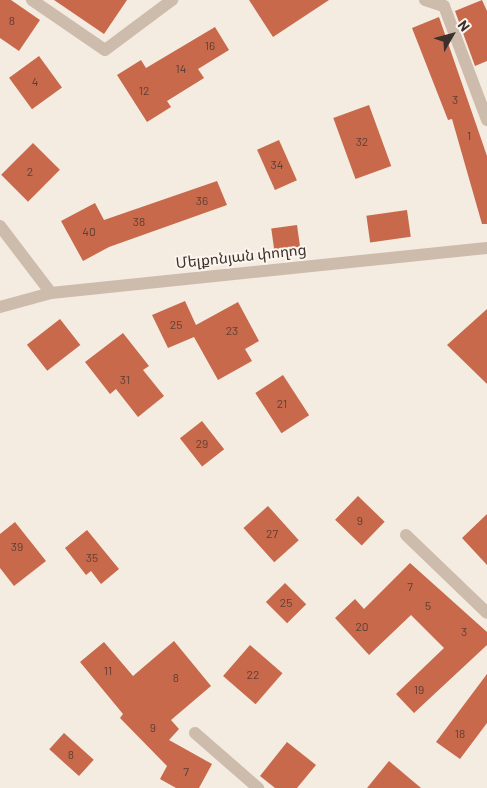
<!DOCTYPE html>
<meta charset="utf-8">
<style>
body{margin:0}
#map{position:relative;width:487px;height:788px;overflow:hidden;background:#f4ebe1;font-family:Barlow,"Noto Sans Armenian",sans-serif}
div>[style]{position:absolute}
.building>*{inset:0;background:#c8694b;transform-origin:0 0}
.minor>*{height:12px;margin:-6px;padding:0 6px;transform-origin:6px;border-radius:6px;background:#cdbbac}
span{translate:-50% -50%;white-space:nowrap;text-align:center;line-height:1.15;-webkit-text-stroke:4px #fbf5ee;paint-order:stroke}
.number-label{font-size:12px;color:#5e3e33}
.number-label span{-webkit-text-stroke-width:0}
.street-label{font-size:15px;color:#3b302b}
.north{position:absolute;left:427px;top:10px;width:50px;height:50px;-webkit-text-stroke:4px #fbf5ee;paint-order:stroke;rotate:52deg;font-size:14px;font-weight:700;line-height:20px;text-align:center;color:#3b302b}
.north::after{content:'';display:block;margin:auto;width:18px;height:22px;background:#3b302b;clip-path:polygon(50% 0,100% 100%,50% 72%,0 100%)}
</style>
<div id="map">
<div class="building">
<div style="clip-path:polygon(0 0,11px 0,40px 20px,19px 51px,0 38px)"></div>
<div style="clip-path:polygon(54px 0,127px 0,104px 34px)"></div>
<div style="clip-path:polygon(249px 0,329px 0,273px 37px)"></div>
<div style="clip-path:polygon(482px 0,487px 11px,487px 61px,475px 66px,455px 11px)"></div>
<div style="clip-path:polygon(439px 17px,487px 156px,487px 224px,482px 224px,452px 119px,448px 120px,412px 28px)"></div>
<div style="clip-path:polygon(215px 27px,229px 50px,198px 69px,204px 78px,167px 101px,171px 107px,147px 122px,117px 75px,141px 60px,146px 68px)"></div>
<div style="left:39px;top:56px;width:39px;height:37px;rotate:54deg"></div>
<div style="left:369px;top:105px;width:65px;height:38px;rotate:70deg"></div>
<div style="left:279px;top:140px;width:44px;height:24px;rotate:66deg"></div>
<div style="left:33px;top:143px;width:38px;height:45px;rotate:45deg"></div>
<div style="clip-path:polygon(217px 181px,227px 205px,109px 247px,83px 261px,61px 221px,95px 203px,104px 220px)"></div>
<div style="left:407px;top:210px;width:27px;height:41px;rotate:82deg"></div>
<div style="left:297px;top:225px;width:22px;height:26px;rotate:82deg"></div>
<div style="clip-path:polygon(185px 301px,196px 325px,238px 302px,259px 341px,245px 349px,252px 361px,218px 380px,194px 337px,168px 348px,152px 315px)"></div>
<div style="clip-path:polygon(487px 309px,487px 384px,447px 345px)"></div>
<div style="left:60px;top:319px;width:33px;height:42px;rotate:52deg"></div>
<div style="clip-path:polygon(123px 333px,149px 366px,143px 370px,164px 396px,138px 417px,116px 389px,110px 394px,85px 362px)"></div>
<div style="left:283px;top:375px;width:48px;height:33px;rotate:57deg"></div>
<div style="left:202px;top:421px;width:36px;height:28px;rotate:52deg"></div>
<div style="left:358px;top:496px;width:37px;height:33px;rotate:44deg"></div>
<div style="left:268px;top:506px;width:46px;height:33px;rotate:48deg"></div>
<div style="clip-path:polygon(487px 514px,487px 565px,462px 538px)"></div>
<div style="clip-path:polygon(15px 522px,46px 561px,14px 586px,0 568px,0 534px)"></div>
<div style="clip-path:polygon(87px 530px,119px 569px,101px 584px,91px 571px,86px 575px,65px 548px)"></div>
<div style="clip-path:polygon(410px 563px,487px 632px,487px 645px,414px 713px,396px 694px,444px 648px,411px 615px,369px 655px,335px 618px,355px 599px,364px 609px)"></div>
<div style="left:285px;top:583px;width:30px;height:27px;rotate:45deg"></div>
<div style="clip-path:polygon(174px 641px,211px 686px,171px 720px,179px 729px,169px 740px,212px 764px,199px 788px,176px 788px,160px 779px,167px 766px,120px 718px,123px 714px,80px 662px,104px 642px,133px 676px)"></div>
<div style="left:250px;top:645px;width:43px;height:41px;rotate:41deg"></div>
<div style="clip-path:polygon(487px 674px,487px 723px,460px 759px,436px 742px)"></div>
<div style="left:64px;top:733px;width:40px;height:22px;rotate:42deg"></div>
<div style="clip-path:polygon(287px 742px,316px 765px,297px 788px,275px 788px,260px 776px)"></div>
<div style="clip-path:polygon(389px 761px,421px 788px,367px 788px)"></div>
</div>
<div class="minor">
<div style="left:32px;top:0;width:88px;rotate:34.4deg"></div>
<div style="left:105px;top:50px;width:84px;rotate:-36.7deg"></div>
<div style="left:425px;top:0;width:20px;rotate:18deg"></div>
<div style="left:444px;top:6px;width:122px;rotate:69.3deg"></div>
<div style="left:0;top:226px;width:84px;rotate:52.7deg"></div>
<div style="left:0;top:307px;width:53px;rotate:-15.4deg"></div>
<div style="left:51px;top:293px;width:438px;rotate:-5.9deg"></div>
<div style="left:406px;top:535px;width:112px;rotate:43.9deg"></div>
<div style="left:195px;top:733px;width:84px;rotate:41.1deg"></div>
</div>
<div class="number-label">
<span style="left:12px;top:21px">8</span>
<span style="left:210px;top:46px">16</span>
<span style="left:181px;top:69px">14</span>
<span style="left:35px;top:82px">4</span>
<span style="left:144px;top:91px">12</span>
<span style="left:455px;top:100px">3</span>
<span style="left:469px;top:136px">1</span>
<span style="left:362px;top:142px">32</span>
<span style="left:277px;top:165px">34</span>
<span style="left:30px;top:172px">2</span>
<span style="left:202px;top:201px">36</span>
<span style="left:139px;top:222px">38</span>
<span style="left:89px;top:232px">40</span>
<span style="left:176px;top:325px">25</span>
<span style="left:232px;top:331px">23</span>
<span style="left:125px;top:380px">31</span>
<span style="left:282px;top:404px">21</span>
<span style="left:202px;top:444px">29</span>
<span style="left:360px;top:521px">9</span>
<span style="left:272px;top:534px">27</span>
<span style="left:17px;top:547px">39</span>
<span style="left:92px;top:558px">35</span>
<span style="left:410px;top:587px">7</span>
<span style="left:286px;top:603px">25</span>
<span style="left:428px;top:606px">5</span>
<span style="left:362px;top:627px">20</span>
<span style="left:464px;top:632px">3</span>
<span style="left:108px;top:671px">11</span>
<span style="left:253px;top:675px">22</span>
<span style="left:176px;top:678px">8</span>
<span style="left:419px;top:690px">19</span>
<span style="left:153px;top:728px">9</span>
<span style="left:460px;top:734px">18</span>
<span style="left:71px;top:755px">8</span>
<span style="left:186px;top:772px">7</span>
</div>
<div class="street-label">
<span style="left:241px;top:256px;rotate:-6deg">Մելքոնյան փողոց</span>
</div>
<div class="north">N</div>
</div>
